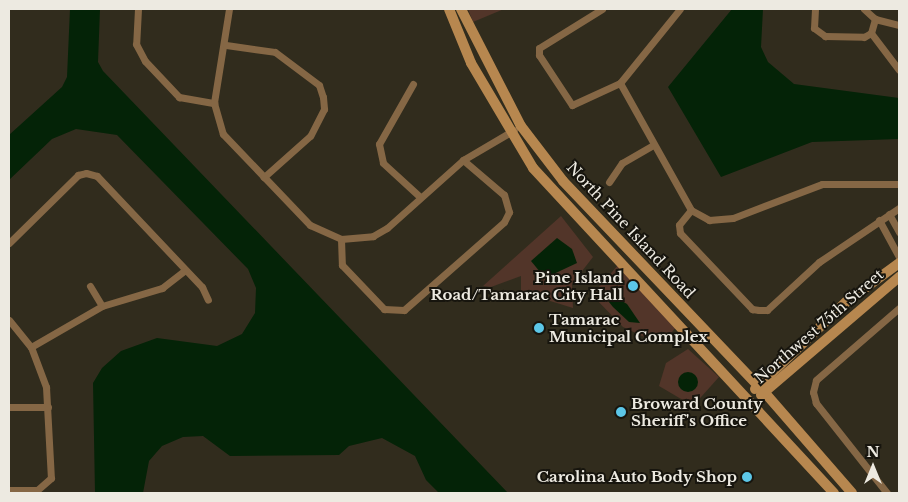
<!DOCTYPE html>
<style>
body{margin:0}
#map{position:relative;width:908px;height:502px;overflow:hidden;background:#312c1d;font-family:"Libre Baskerville",serif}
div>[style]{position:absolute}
.green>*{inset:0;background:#523529}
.water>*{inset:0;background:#042307}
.round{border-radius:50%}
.street>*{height:7px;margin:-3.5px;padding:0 3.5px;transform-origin:3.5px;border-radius:3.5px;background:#856745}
.secondary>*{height:10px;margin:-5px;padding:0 5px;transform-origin:5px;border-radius:5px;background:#b7874f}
.dots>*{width:14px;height:14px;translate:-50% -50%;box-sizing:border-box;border:2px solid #17150e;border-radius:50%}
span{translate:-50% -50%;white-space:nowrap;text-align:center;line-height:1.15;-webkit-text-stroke:4px #17150e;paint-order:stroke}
.street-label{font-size:15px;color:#edeae1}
.poi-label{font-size:15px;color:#edeae1;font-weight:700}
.right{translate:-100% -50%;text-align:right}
.left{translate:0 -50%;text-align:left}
.frame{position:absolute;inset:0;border:10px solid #edeae1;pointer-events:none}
.north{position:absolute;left:848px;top:442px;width:50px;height:50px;-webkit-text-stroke:4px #17150e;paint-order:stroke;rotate:0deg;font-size:14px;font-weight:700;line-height:20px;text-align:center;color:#edeae1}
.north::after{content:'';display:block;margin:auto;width:18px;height:22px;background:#edeae1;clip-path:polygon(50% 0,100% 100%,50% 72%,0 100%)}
</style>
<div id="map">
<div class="green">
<div style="clip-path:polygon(468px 9px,504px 9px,473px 22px)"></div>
<div style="clip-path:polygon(561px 216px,593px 257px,572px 284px,573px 308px,521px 292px,521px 276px,491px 287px,483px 286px)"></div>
<div style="clip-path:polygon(619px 264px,677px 326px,661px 345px,623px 327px,592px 295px)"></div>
<div style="clip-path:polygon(688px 349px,719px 377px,693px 406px,659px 386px,666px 363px)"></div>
</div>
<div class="water">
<div style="clip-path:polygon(70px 9px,100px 9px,98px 62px,103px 71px,508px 493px,439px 493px,426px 480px,415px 456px,382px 438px,349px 446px,339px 455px,230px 456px,203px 436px,183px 437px,162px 446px,149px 461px,143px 493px,95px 493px,93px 383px,102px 368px,121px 351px,157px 338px,217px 346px,242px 334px,255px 313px,256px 288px,248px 269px,117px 135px,76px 129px,52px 139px,9px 180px,9px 135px,62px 87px,67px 77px)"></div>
<div style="clip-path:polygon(732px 9px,763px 9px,761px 47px,768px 62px,794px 84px,899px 98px,899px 139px,812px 142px,721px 177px,668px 87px)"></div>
<div style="clip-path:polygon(557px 238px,572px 249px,577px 263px,545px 278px,531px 261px)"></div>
<div style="clip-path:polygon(607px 292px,627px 304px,640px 323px,629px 322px,613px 307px,604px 296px)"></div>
<div class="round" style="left:678px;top:372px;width:20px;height:20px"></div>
</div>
<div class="street">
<div style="left:138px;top:9px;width:35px;rotate:93deg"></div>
<div style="left:136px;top:44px;width:19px;rotate:62deg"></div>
<div style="left:145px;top:61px;width:50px;rotate:46.6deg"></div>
<div style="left:179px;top:97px;width:36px;rotate:10deg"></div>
<div style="left:229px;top:9px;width:95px;rotate:99.1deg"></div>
<div style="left:214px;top:103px;width:32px;rotate:74deg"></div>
<div style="left:223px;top:134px;width:126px;rotate:46.3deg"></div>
<div style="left:310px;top:225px;width:34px;rotate:24deg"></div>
<div style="left:341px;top:239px;width:26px;rotate:88deg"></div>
<div style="left:342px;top:265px;width:61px;rotate:46.3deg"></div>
<div style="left:384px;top:309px;width:20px;rotate:3deg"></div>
<div style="left:404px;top:310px;width:133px;rotate:-41.3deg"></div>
<div style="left:504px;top:222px;width:11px;rotate:-63deg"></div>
<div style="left:509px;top:212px;width:18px;rotate:-106deg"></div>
<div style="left:504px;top:195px;width:54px;rotate:-139.5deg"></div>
<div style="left:602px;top:9px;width:74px;rotate:148.2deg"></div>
<div style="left:539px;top:48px;width:7px;rotate:90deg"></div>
<div style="left:539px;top:55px;width:60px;rotate:56.6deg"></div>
<div style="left:572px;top:105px;width:53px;rotate:-24.6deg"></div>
<div style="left:620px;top:83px;width:95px;rotate:-51deg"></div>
<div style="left:815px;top:9px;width:19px;rotate:93deg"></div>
<div style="left:814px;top:28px;width:14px;rotate:36deg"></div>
<div style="left:825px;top:36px;width:39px;rotate:1deg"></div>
<div style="left:864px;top:37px;width:8px;rotate:-30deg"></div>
<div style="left:871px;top:33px;width:15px;rotate:-74deg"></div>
<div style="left:864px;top:9px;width:15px;rotate:42deg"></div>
<div style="left:875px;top:19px;width:25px;rotate:14deg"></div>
<div style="left:871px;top:33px;width:46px;rotate:52.9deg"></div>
<div style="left:226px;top:45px;width:49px;rotate:8.1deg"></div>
<div style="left:275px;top:52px;width:55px;rotate:36.9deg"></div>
<div style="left:319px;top:85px;width:13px;rotate:72deg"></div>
<div style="left:323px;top:97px;width:12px;rotate:85deg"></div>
<div style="left:324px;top:109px;width:30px;rotate:117deg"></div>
<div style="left:310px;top:136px;width:62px;rotate:138.3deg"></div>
<div style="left:620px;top:83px;width:145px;rotate:60.8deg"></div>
<div style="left:691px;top:210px;width:21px;rotate:29deg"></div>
<div style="left:709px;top:220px;width:24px;rotate:-5deg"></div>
<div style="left:733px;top:218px;width:95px;rotate:-20.9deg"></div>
<div style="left:822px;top:184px;width:77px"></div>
<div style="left:413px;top:84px;width:69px;rotate:119.5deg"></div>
<div style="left:379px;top:144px;width:19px;rotate:78deg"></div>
<div style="left:383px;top:163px;width:49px;rotate:42.5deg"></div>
<div style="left:609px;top:182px;width:23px;rotate:-56deg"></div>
<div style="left:622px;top:163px;width:36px;rotate:-30deg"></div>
<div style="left:691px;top:210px;width:19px;rotate:129deg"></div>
<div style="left:679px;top:225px;width:8px;rotate:83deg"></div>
<div style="left:680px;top:233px;width:105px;rotate:46.5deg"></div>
<div style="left:752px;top:309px;width:7px;rotate:8deg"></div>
<div style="left:759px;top:310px;width:8px"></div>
<div style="left:767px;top:310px;width:71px;rotate:-42.7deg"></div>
<div style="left:819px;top:262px;width:97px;rotate:-34deg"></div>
<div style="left:889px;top:214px;width:21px;rotate:61deg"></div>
<div style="left:879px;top:220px;width:42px;rotate:61.6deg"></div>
<div style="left:341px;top:239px;width:32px;rotate:-5deg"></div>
<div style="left:373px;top:236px;width:16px;rotate:-30deg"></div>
<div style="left:387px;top:228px;width:102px;rotate:-41.8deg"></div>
<div style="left:463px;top:160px;width:59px;rotate:-30.5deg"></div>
<div style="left:9px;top:243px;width:97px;rotate:-44.6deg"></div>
<div style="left:78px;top:175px;width:8px;rotate:-14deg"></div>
<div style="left:86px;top:173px;width:11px;rotate:15deg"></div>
<div style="left:97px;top:176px;width:153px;rotate:46.6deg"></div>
<div style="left:202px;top:287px;width:14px;rotate:65deg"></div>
<div style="left:90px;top:286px;width:23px;rotate:59deg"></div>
<div style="left:9px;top:320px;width:35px;rotate:51deg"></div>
<div style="left:31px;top:347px;width:43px;rotate:69.4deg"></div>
<div style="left:46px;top:387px;width:91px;rotate:86.9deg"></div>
<div style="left:51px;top:478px;width:18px;rotate:139deg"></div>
<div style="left:37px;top:490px;width:28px;rotate:180deg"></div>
<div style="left:31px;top:347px;width:82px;rotate:-30deg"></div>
<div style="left:102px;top:306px;width:63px;rotate:-16.7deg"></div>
<div style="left:162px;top:288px;width:29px;rotate:-38deg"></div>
<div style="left:9px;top:407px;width:39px"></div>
<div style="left:887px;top:493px;width:115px;rotate:-128.3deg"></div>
<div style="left:816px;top:403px;width:11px;rotate:-105deg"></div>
<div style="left:813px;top:392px;width:12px;rotate:-76deg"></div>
<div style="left:816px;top:380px;width:110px;rotate:-40.9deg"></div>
</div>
<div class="secondary">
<div style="left:449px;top:9px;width:58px;rotate:67.8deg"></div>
<div style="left:471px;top:63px;width:122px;rotate:59.4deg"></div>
<div style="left:533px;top:168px;width:443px;rotate:47.2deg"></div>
<div style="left:461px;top:9px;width:131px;rotate:62.9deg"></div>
<div style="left:521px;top:126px;width:69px;rotate:52.6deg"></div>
<div style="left:563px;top:181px;width:294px;rotate:46.4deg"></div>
<div style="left:766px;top:394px;width:131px;rotate:49deg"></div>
<div style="left:755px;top:389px;width:126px;rotate:-43.7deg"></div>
<div style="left:846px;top:302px;width:66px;rotate:-36.3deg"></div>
<div style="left:761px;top:395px;width:182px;rotate:-40.5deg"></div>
</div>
<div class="dots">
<div style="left:633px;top:286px;background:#5cc7e8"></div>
<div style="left:539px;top:328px;background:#5cc7e8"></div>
<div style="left:621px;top:412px;background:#5cc7e8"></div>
<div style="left:747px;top:477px;background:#5cc7e8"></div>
</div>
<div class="street-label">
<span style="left:631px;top:230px;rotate:47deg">North Pine Island Road</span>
<span style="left:819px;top:326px;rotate:-41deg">Northwest 75th Street</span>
</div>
<div class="poi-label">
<span class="right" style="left:623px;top:286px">Pine Island<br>Road/Tamarac City Hall</span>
<span class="left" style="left:549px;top:328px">Tamarac<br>Municipal Complex</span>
<span class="left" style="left:631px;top:412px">Broward County<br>Sheriff's Office</span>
<span class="right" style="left:737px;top:477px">Carolina Auto Body Shop</span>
</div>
<div class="frame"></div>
<div class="north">N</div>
</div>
